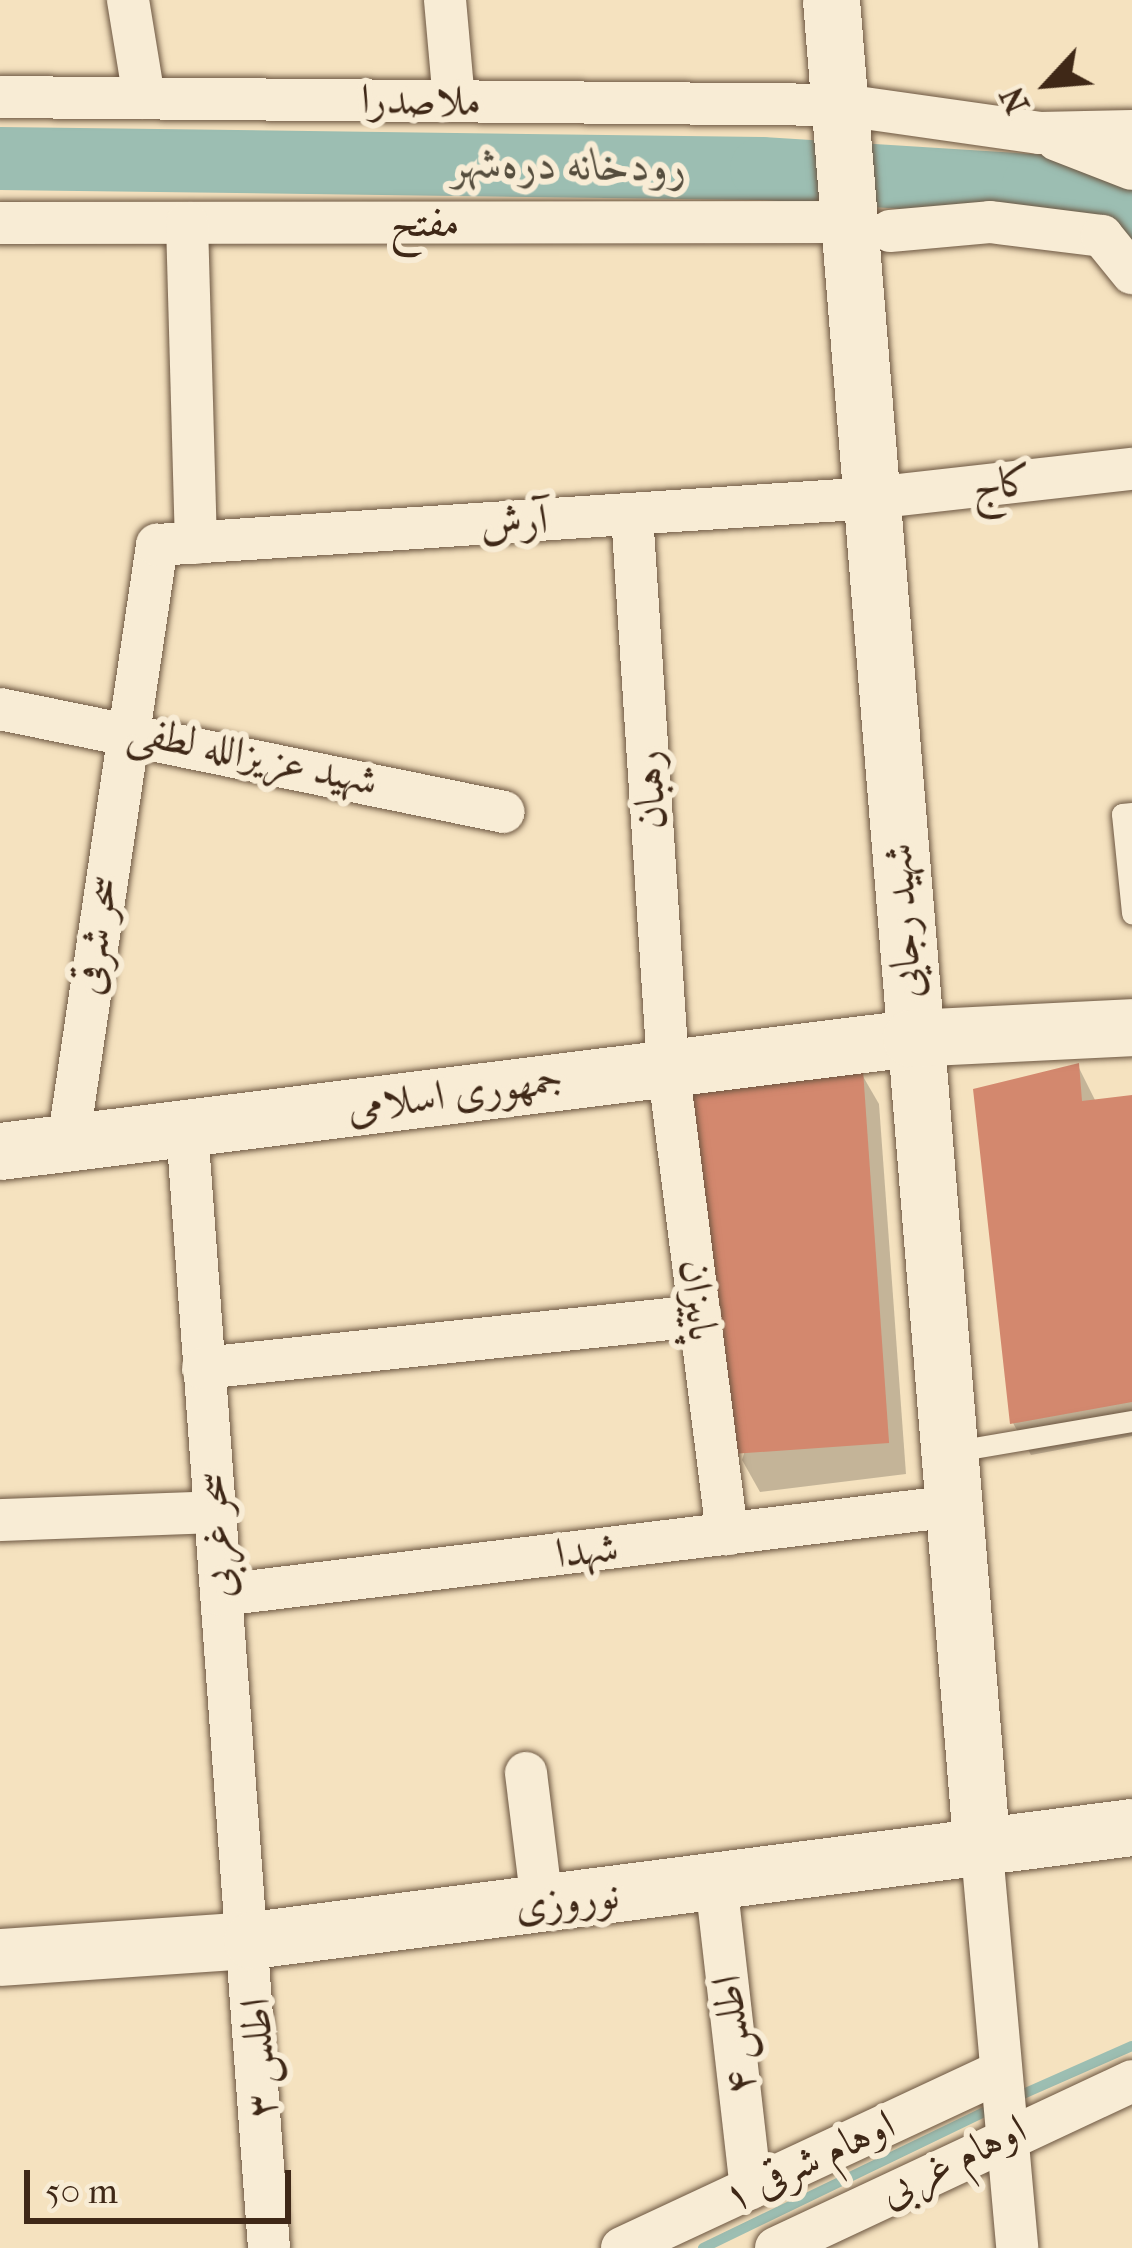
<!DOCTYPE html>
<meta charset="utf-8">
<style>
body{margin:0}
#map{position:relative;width:1132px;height:2248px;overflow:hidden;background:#f5e2bf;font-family:"IM FELL French Canon",Amiri,serif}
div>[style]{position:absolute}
.shadow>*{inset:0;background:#0003}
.stream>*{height:10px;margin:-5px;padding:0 5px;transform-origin:5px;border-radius:5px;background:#9cbeb2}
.river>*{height:63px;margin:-31.5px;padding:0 31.5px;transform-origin:31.5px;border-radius:31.5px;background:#9cbeb2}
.building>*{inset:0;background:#d3886e;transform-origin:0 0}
.roads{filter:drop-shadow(0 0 3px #6c5641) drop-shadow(0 0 3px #6c5641)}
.lane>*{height:21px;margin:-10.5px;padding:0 10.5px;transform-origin:10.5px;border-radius:10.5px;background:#f8ecd5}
.street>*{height:42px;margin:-21px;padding:0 21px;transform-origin:21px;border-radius:21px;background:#f8ecd5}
.secondary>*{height:57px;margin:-28.5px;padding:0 28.5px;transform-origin:28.5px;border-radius:28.5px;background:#f8ecd5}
span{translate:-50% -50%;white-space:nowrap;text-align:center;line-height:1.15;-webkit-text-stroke:12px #f8ecd5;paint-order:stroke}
.street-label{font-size:42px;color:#3f2817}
.water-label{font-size:45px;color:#564e3e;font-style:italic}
.north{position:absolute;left:988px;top:24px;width:120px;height:120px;-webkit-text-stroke:9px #f8ecd5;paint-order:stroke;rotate:244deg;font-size:33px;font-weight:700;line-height:48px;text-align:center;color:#3f2817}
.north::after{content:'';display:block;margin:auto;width:42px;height:54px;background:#3f2817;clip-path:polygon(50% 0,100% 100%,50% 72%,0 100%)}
.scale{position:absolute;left:24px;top:2170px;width:267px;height:54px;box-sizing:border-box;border:6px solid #3f2817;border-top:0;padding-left:15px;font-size:36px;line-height:42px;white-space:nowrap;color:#3f2817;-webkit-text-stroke:9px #f8ecd5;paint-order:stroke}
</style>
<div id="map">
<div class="shadow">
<div style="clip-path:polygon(1078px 1066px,1096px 1102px,1132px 1098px,1132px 1436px,1031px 1455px,1013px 1423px,977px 1091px)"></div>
<div style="clip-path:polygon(861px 1073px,879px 1104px,906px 1474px,760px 1492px,742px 1460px)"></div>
</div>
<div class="stream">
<div style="left:1014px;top:2098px;width:129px;rotate:-23.8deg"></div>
<div style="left:703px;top:2248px;width:321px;rotate:-25.8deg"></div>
</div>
<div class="river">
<div style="left:0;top:158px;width:761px;rotate:0.75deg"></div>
<div style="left:761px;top:168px;width:273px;rotate:3.6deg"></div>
<div style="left:1033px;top:185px;width:105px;rotate:20deg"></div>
</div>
<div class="building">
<div style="clip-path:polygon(1079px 1063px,1082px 1101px,1132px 1095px,1132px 1402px,1010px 1424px,973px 1089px)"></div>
<div style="left:863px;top:1070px;width:374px;height:172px;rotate:86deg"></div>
</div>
<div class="roads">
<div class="lane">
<div style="left:1132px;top:813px;width:10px;rotate:174deg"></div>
<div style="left:1122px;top:814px;width:100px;rotate:84.2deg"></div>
<div style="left:950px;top:1452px;width:185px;rotate:-9.7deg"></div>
</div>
<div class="street">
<div style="left:128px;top:0;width:99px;rotate:80.7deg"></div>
<div style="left:445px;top:0;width:101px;rotate:84.9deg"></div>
<div style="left:0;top:97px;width:843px;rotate:0.54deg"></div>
<div style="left:843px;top:105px;width:198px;rotate:8.1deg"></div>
<div style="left:1039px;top:133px;width:93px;rotate:-1.2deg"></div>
<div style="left:1057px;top:140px;width:80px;rotate:21.1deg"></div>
<div style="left:0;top:223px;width:849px;rotate:-0.07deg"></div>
<div style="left:187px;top:223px;width:320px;rotate:88.4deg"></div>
<div style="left:890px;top:231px;width:100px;rotate:-5.1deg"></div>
<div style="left:990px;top:222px;width:113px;rotate:7.1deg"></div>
<div style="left:1102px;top:236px;width:48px;rotate:51deg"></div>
<div style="left:632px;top:514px;width:553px;rotate:86.27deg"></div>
<div style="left:668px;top:1066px;width:472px;rotate:82.8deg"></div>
<div style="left:0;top:709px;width:514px;rotate:11.55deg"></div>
<div style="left:187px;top:1129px;width:1122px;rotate:85.81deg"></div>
<div style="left:68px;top:1143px;width:605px;rotate:-81.53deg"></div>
<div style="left:157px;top:545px;width:717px;rotate:-3.76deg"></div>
<div style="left:872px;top:498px;width:262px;rotate:-6.4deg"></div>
<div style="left:203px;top:1368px;width:500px;rotate:-6deg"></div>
<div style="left:0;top:1520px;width:214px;rotate:-2.1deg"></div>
<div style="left:221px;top:1595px;width:738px;rotate:-6.92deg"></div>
<div style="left:526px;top:1773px;width:132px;rotate:83deg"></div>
<div style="left:981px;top:1841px;width:409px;rotate:84.9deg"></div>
<div style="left:716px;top:1882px;width:308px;rotate:83.5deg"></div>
<div style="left:622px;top:2248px;width:412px;rotate:-25deg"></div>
<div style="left:776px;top:2248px;width:393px;rotate:-25.1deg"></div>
</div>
<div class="secondary">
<div style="left:831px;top:0;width:1847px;rotate:85.34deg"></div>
<div style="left:0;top:1151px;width:918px;rotate:-7.07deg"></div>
<div style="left:911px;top:1038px;width:221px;rotate:-2.8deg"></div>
<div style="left:0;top:1957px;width:253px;rotate:-3.9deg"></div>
<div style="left:252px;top:1940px;width:887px;rotate:-7.32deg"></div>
</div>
</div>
<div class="street-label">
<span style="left:421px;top:101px;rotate:1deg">ملاصدرا</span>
<span style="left:425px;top:223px">مفتح</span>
<span style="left:1002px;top:484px;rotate:-6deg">کاج</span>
<span style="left:514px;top:522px;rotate:-4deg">آرش</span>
<span style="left:253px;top:756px;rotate:12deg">شهید عزیزالله لطفی</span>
<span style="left:650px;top:790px;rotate:-94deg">رهبان</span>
<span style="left:903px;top:921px;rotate:-94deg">شهید رجایی</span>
<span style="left:96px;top:935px;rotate:-82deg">سحر شرقی</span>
<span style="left:455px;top:1094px;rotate:-8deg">جمهوری اسلامی</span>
<span style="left:698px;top:1300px;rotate:83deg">پاییزان</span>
<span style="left:216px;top:1535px;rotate:-94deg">سحر غربی</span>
<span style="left:587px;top:1551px;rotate:-7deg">شهدا</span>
<span style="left:567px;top:1901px;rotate:-7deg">نوروزی</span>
<span style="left:734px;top:2035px;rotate:-97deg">اطلس ۴</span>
<span style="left:259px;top:2058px;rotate:-93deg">اطلس ۳</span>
<span style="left:809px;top:2161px;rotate:-25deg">۱ اوهام شرقی</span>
<span style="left:953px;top:2161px;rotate:-26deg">اوهام غربی</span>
</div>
<div class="water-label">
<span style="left:569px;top:165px;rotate:1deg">رودخانه دره‌شهر</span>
</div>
<div class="north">N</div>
<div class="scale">50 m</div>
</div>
